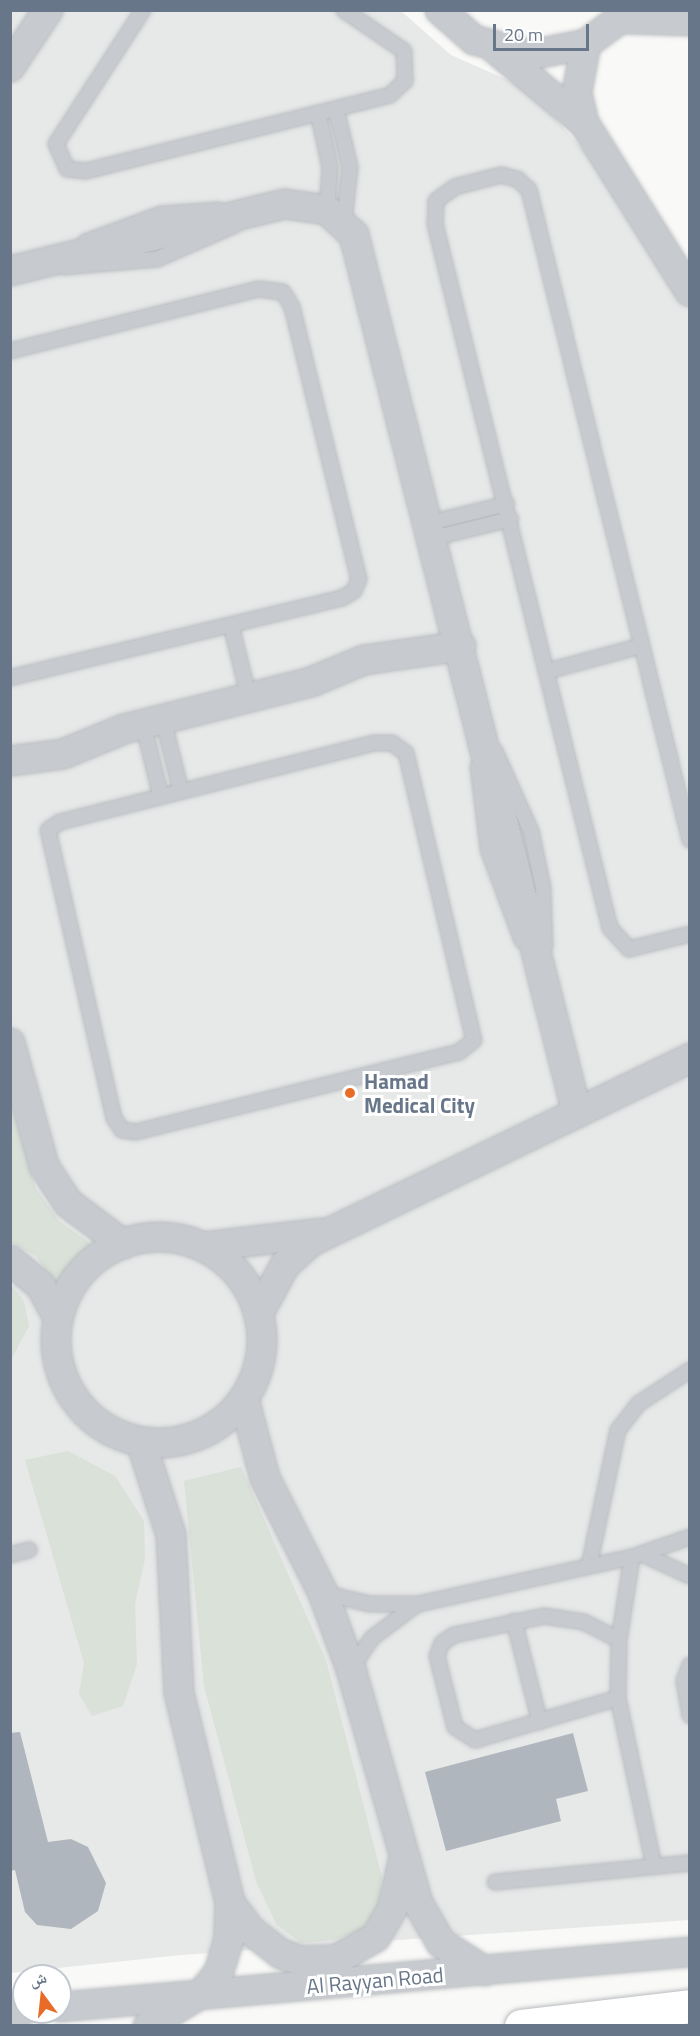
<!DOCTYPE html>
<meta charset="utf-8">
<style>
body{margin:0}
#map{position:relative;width:700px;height:2036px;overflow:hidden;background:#f9f9f7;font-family:"Titillium Web","Noto Naskh Arabic",sans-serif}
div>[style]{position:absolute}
.built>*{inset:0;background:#e7e8e8}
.green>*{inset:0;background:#dae1d8}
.building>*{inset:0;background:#b0b6be}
.roads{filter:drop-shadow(0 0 2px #b9bcc0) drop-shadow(0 0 2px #b9bcc0)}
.service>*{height:14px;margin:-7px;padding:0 7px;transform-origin:7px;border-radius:7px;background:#c7cace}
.minor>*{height:28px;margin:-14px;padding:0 14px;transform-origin:14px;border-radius:14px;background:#c7cace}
.minor>.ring{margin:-14px;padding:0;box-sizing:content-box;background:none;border:28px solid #c7cace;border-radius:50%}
.trunk>*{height:33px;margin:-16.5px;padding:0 16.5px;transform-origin:16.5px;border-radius:16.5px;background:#fff}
.dots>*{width:16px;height:16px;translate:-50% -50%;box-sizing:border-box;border:3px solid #fff;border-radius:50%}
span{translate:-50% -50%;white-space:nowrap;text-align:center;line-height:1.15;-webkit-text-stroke:6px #fff;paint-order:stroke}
.poi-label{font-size:21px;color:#677689;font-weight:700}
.left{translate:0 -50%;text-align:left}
.street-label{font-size:21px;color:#677689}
.frame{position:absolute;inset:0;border:12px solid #677689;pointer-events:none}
.north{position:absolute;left:12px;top:1964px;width:60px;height:60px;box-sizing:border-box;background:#fff;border:2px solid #c2c8d0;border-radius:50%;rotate:345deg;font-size:16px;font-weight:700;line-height:24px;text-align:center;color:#677689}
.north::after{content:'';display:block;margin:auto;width:21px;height:27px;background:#e86c28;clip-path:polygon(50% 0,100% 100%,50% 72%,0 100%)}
.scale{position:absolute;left:493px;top:24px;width:96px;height:27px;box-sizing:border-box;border:3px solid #677689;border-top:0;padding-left:8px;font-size:18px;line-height:21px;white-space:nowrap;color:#677689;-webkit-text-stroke:4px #fff;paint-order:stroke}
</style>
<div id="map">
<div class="built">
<div style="clip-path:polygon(10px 11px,401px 11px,451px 55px,528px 89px,689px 266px,689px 1920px,181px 1955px,11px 1973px)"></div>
</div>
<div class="green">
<div style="clip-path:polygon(10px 1100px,36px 1189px,59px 1221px,94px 1246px,57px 1289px,36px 1256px,11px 1242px)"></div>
<div style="clip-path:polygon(11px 1285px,24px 1301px,29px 1326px,11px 1360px)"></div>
<div style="clip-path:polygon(68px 1451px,115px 1476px,144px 1521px,145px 1559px,135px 1604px,137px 1664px,123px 1706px,92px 1716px,79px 1694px,84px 1663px,25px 1460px)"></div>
<div style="clip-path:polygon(241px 1467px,326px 1660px,382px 1877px,377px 1911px,361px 1930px,334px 1940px,301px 1943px,276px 1924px,256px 1881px,204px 1686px,184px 1481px)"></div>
</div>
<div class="building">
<div style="clip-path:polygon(20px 1732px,48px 1842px,71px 1839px,88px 1847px,106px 1883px,98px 1911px,71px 1929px,37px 1925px,25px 1912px,15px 1870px,10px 1871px,10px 1733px)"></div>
<div style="clip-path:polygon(573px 1733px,588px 1791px,556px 1799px,561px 1821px,446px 1851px,425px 1772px)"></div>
</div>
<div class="roads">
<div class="service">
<div style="left:143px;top:10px;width:160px;rotate:123deg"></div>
<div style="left:56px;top:144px;width:27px;rotate:66deg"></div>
<div style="left:67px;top:169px;width:19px;rotate:6deg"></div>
<div style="left:86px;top:171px;width:313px;rotate:-14deg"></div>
<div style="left:390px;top:95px;width:21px;rotate:-43deg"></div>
<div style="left:405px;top:81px;width:30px;rotate:-92deg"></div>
<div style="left:404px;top:51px;width:73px;rotate:-145.7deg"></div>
<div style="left:336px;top:109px;width:60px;rotate:76.4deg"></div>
<div style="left:350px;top:167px;width:55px;rotate:96.2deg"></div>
<div style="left:318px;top:113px;width:55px;rotate:77.5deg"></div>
<div style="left:330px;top:167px;width:43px;rotate:94deg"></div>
<div style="left:85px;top:242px;width:81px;rotate:-20.2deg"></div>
<div style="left:161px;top:214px;width:58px;rotate:-3.9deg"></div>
<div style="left:64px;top:267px;width:93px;rotate:-4.9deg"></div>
<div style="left:157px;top:259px;width:85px;rotate:-23.6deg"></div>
<div style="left:10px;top:351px;width:256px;rotate:-14deg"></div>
<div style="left:258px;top:289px;width:25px;rotate:7deg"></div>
<div style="left:283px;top:292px;width:17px;rotate:59deg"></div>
<div style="left:292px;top:307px;width:280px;rotate:76.2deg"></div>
<div style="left:359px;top:579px;width:13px;rotate:113deg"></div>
<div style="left:354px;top:591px;width:14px;rotate:150deg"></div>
<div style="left:342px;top:598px;width:342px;rotate:166.5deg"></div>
<div style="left:429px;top:523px;width:80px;rotate:-13.7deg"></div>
<div style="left:433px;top:538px;width:80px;rotate:-13.7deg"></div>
<div style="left:231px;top:625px;width:75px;rotate:76.1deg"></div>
<div style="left:548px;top:671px;width:96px;rotate:-15deg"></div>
<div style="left:163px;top:719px;width:74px;rotate:76deg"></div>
<div style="left:143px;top:724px;width:75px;rotate:76.1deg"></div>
<div style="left:375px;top:743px;width:17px"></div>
<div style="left:392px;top:743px;width:17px;rotate:36deg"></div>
<div style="left:406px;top:753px;width:295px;rotate:76.7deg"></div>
<div style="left:474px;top:1040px;width:19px;rotate:141deg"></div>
<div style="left:459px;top:1052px;width:333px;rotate:166.1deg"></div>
<div style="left:136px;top:1132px;width:14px;rotate:-172deg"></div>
<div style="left:122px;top:1130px;width:14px;rotate:-124deg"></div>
<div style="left:114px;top:1118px;width:295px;rotate:-102.9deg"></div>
<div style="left:48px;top:830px;width:14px;rotate:-34deg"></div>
<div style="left:60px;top:822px;width:325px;rotate:-14.1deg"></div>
<div style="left:495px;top:751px;width:88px;rotate:65.8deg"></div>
<div style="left:531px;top:831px;width:58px;rotate:78.1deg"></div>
<div style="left:543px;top:888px;width:59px;rotate:88.1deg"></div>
<div style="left:478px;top:766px;width:84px;rotate:83.1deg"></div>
<div style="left:488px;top:849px;width:98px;rotate:69.7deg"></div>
<div style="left:690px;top:840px;width:670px;rotate:-103.91deg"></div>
<div style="left:529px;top:190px;width:16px;rotate:-137deg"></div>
<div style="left:517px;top:179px;width:16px;rotate:-166deg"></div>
<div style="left:501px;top:175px;width:48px;rotate:165.4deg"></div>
<div style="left:455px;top:187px;width:24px;rotate:144deg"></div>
<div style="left:436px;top:201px;width:23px;rotate:92deg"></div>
<div style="left:435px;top:224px;width:725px;rotate:76.04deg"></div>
<div style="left:610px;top:928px;width:28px;rotate:48deg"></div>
<div style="left:629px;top:949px;width:63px;rotate:-13.8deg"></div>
<div style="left:642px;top:1554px;width:53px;rotate:24.6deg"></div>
<div style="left:10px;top:1555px;width:20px;rotate:-15deg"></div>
<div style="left:632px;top:1557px;width:84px;rotate:98.9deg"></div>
<div style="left:619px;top:1640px;width:58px;rotate:91deg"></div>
<div style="left:618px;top:1698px;width:172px;rotate:77.9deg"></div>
<div style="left:589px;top:1566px;width:139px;rotate:-78deg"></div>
<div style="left:618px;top:1430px;width:33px;rotate:-52deg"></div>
<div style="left:638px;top:1404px;width:62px;rotate:-33.2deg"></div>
<div style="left:323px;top:1593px;width:48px;rotate:13.2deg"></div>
<div style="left:370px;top:1604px;width:48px"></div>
<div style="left:418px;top:1604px;width:219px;rotate:-12.4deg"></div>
<div style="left:632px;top:1557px;width:61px;rotate:-19deg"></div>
<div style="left:514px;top:1621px;width:104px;rotate:75.6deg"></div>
<div style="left:690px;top:1665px;width:17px;rotate:111deg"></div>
<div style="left:684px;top:1681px;width:35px;rotate:80deg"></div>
<div style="left:351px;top:1669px;width:37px;rotate:-56deg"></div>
<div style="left:372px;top:1638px;width:55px;rotate:-36.9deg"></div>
<div style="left:618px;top:1698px;width:149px;rotate:163.6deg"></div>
<div style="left:475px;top:1740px;width:24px;rotate:-147deg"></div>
<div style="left:455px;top:1727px;width:73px;rotate:-104.2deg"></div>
<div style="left:437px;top:1656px;width:14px;rotate:-69deg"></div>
<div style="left:442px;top:1643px;width:14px;rotate:-34deg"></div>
<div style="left:454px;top:1635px;width:92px;rotate:-11.9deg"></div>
<div style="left:544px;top:1616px;width:40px;rotate:8.5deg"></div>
<div style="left:584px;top:1622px;width:39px;rotate:27deg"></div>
<div style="left:495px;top:1882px;width:196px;rotate:-5.6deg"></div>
</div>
<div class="minor">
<div style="left:440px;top:10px;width:45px;rotate:41.4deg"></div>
<div style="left:474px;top:40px;width:59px;rotate:14.7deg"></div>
<div style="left:531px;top:55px;width:56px;rotate:-11.3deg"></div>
<div style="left:586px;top:44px;width:57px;rotate:-36.5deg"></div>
<div style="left:625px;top:19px;width:65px;rotate:1.8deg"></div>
<div style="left:494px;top:48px;width:117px;rotate:39.8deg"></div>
<div style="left:584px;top:123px;width:199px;rotate:57.9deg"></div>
<div style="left:10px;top:67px;width:69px;rotate:-56.3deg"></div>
<div style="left:584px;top:123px;width:32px;rotate:-103deg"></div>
<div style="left:577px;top:92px;width:49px;rotate:-79.4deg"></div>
<div style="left:10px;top:271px;width:283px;rotate:-13.7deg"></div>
<div style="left:285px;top:204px;width:42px;rotate:8.1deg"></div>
<div style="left:327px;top:210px;width:37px;rotate:43deg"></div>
<div style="left:354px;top:235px;width:906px;rotate:75.75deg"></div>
<div style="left:10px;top:761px;width:53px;rotate:-7.5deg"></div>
<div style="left:63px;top:754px;width:66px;rotate:-22.3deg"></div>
<div style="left:124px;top:729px;width:193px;rotate:-14.1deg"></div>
<div style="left:311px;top:682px;width:57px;rotate:-22.5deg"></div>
<div style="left:364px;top:660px;width:98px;rotate:-8.2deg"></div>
<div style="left:10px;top:1043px;width:128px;rotate:74.5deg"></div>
<div style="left:44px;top:1166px;width:44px;rotate:57deg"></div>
<div style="left:68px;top:1203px;width:69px;rotate:36.7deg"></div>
<div class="ring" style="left:56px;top:1237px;width:178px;height:178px"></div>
<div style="left:203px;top:1247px;width:118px;rotate:-6.8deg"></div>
<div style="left:10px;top:1260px;width:40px;rotate:40deg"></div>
<div style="left:41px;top:1286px;width:36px;rotate:62deg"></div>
<div style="left:259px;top:1313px;width:55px;rotate:-61.6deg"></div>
<div style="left:285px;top:1265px;width:36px;rotate:-42deg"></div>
<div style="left:312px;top:1241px;width:420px;rotate:-25.8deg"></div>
<div style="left:244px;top:1399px;width:82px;rotate:75.1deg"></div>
<div style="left:265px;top:1478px;width:129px;rotate:63.2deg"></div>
<div style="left:323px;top:1593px;width:81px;rotate:69.8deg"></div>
<div style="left:351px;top:1669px;width:243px;rotate:74deg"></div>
<div style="left:418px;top:1903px;width:46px;rotate:60.1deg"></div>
<div style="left:441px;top:1943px;width:52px;rotate:32.5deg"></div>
<div style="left:141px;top:1442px;width:98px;rotate:72.1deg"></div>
<div style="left:171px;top:1535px;width:158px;rotate:87.1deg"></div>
<div style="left:179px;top:1693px;width:216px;rotate:76.3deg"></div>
<div style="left:230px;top:1903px;width:36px;rotate:92deg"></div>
<div style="left:229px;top:1939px;width:34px;rotate:107deg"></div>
<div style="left:219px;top:1972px;width:27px;rotate:129deg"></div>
<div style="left:202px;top:1993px;width:63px;rotate:148.6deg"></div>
<div style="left:230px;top:1903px;width:34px;rotate:53deg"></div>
<div style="left:250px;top:1930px;width:39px;rotate:38deg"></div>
<div style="left:281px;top:1954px;width:21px;rotate:19deg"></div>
<div style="left:301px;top:1961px;width:35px;rotate:-2deg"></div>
<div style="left:336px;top:1960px;width:46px;rotate:-29.9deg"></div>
<div style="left:376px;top:1937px;width:32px;rotate:-60deg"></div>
<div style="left:392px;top:1909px;width:48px;rotate:-76.8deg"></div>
<div style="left:60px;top:2007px;width:632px;rotate:-4.99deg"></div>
<div style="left:10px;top:2012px;width:14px;rotate:-8deg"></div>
</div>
<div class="trunk">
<div style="left:521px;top:2026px;width:170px;rotate:-6.7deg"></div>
</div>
</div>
<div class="dots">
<div style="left:350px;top:1093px;background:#e86c28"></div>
</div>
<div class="poi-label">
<span class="left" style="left:364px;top:1093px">Hamad<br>Medical City</span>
</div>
<div class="street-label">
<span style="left:375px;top:1980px;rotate:-5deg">Al Rayyan Road</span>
</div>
<div class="frame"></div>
<div class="north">ش</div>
<div class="scale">20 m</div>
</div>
